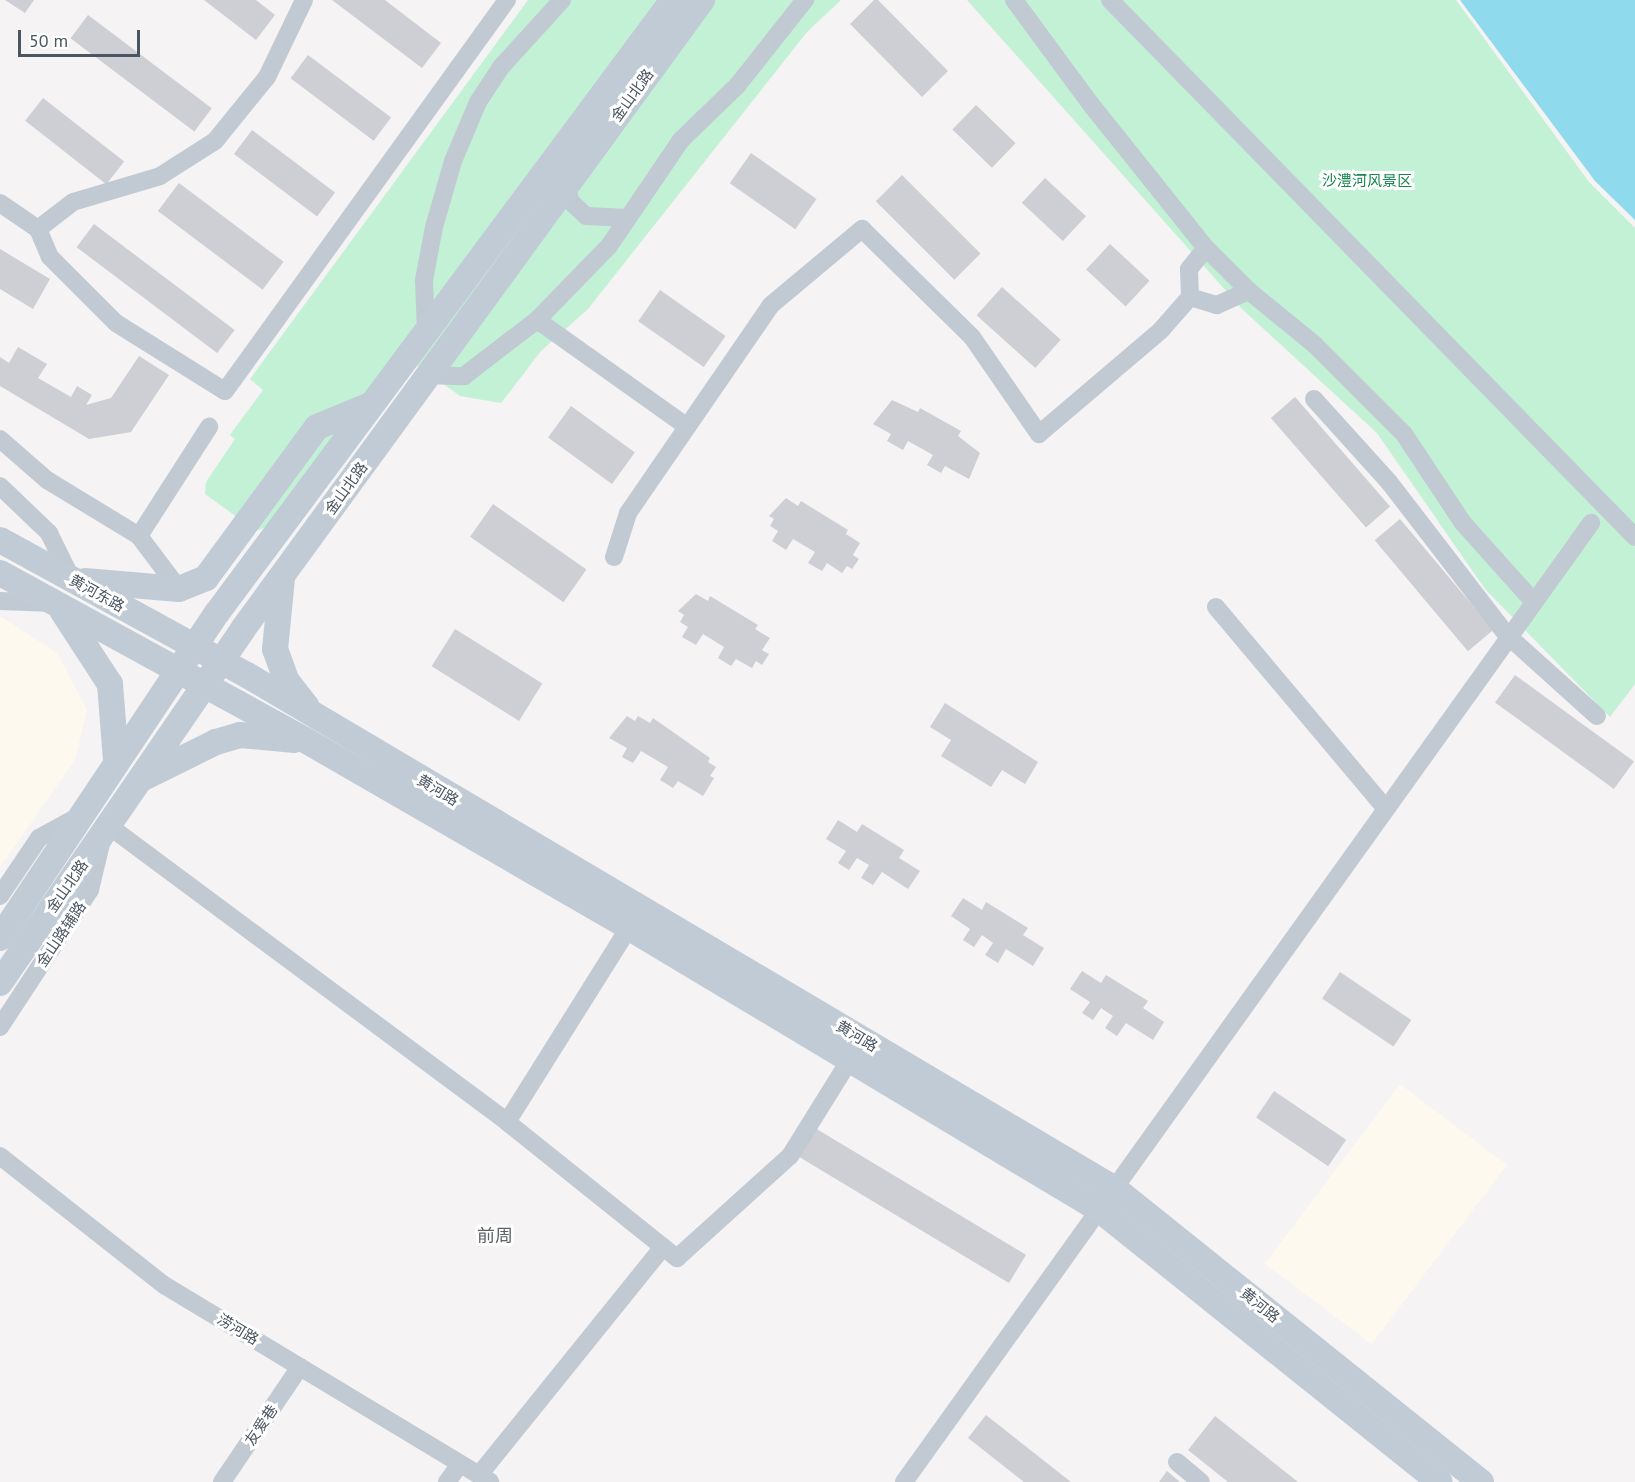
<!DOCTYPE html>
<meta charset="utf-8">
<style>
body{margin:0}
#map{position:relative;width:1635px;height:1482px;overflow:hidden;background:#f5f3f3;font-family:"PT Sans","Noto Sans SC",sans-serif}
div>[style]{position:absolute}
.commercial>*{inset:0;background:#fdf9ef;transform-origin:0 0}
.green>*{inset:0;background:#c3f1d5}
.water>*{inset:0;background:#90daee}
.building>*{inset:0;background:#cdcfd5;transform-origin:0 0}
.minor>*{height:18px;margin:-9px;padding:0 9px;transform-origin:9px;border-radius:9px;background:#c1cad2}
.secondary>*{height:26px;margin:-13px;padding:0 13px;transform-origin:13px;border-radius:13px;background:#c1cbd6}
span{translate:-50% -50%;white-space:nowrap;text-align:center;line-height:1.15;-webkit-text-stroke:6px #fff;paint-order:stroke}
.street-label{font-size:15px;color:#4a5661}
.park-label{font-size:15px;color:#17864f}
.quarter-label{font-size:18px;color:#5f6368}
.scale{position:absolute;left:18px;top:30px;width:122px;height:27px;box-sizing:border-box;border:3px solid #4a5661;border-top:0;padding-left:8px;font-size:18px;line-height:21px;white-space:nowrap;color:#4a5661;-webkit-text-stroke:4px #fff;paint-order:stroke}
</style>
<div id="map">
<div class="commercial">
<div style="clip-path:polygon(0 616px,57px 653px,87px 710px,75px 760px,0 867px)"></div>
<div style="left:1400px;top:1084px;width:134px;height:225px;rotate:37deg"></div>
</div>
<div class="green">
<div style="clip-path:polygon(528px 0,841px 0,807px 32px,588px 309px,541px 351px,501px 403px,460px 396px,400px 353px,272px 525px,256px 531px,205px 494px,206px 482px,235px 439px,230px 435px,263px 390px,250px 379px)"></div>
<div style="clip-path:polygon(967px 0,1456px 0,1589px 182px,1635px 228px,1635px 684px,1610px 717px,1485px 589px,1377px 433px,1243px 310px)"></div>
</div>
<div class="water">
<div style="clip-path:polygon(1460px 0,1635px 0,1635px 220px,1595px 181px)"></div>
</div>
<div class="building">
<div style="clip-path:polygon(5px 0,34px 0,25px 13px)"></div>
<div style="clip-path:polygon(204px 0,256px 0,275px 15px,256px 40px)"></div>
<div style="clip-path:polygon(332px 0,385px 0,441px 43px,422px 68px)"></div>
<div style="clip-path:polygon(874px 0,878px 0,948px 71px,922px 97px,850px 24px)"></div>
<div style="left:88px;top:15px;width:155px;height:29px;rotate:37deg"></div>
<div style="left:308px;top:55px;width:104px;height:29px;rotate:37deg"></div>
<div style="left:43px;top:98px;width:103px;height:29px;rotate:38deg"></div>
<div style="left:976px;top:105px;width:55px;height:34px;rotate:44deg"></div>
<div style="left:252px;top:130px;width:104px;height:30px;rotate:37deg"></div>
<div style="left:751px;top:153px;width:80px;height:37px;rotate:35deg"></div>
<div style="left:902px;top:175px;width:111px;height:37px;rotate:45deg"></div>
<div style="left:1045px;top:178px;width:56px;height:34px;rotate:43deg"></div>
<div style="left:179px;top:183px;width:131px;height:35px;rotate:37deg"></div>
<div style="left:94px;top:224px;width:176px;height:29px;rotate:37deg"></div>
<div style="left:1110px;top:244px;width:54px;height:35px;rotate:43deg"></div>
<div style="clip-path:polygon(0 249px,50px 279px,33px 309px,0 289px)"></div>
<div style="left:1002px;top:287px;width:79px;height:38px;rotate:42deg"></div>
<div style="left:660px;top:290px;width:80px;height:38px;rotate:35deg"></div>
<div style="clip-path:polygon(18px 347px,47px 364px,38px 378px,71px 397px,77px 386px,92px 395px,86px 405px,111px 398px,139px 356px,169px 375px,131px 432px,89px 439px,0 386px,0 357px,9px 363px)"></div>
<div style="left:1295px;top:397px;width:145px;height:32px;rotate:49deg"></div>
<div style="clip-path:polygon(892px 400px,918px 412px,920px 408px,961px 431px,958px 436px,980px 453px,969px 479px,945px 466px,941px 473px,927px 465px,933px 455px,908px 441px,903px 450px,887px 441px,891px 434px,873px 424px)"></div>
<div style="left:571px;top:406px;width:79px;height:39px;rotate:36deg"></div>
<div style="clip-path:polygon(786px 498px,798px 506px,801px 501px,848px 530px,846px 534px,860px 543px,853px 555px,859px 559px,852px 569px,847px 566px,842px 573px,827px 563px,822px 571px,808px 563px,815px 552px,793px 539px,786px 550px,772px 541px,778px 531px,770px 526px,774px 519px,769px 516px)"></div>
<div style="left:493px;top:504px;width:114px;height:40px;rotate:35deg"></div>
<div style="left:1400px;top:519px;width:145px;height:33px;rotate:50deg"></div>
<div style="clip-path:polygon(696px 594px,708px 601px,710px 596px,758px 625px,755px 629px,770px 638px,762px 650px,769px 654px,762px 665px,756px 661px,752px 668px,736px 659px,731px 666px,718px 658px,724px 647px,703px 634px,696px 645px,682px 637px,688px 627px,680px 622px,684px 615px,678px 611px)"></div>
<div style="left:455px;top:629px;width:103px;height:44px;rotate:32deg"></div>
<div style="left:1515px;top:675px;width:147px;height:34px;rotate:36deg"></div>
<div style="clip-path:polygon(945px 703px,1038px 762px,1025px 784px,1002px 770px,991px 787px,941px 756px,951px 740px,930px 727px)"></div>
<div style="clip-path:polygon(627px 716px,635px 721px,638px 716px,650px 723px,653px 718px,710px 758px,708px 762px,716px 767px,710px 776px,714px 778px,703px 796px,678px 781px,673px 788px,660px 780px,668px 767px,641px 751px,633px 763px,622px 757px,627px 748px,609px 738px)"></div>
<div style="clip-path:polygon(838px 820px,857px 832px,862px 824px,904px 850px,899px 858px,920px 871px,908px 889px,882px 872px,873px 885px,861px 878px,869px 865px,857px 858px,849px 870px,838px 863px,846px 851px,826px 839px)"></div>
<div style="clip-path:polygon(963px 898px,982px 910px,986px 902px,1028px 928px,1023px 935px,1044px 948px,1033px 966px,1006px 949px,998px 963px,985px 955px,993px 943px,982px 935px,974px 947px,963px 940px,970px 929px,951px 916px)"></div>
<div style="clip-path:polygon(1082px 971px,1101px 983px,1106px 975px,1148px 1001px,1143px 1008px,1164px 1022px,1153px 1040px,1126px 1023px,1117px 1036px,1105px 1028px,1113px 1016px,1101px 1008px,1093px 1020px,1082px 1013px,1090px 1002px,1070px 989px)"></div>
<div style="left:1340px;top:972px;width:86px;height:32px;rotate:34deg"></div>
<div style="left:1274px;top:1091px;width:87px;height:32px;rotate:34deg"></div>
<div style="left:810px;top:1125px;width:252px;height:33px;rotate:31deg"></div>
<div style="clip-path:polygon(986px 1415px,1071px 1482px,1024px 1482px,968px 1438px)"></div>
<div style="clip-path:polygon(1215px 1416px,1298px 1482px,1228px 1482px,1188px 1450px)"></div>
<div style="clip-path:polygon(1167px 1471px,1180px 1482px,1159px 1482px)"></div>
</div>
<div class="minor">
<div style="left:1014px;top:0;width:133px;rotate:53.6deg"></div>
<div style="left:1093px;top:107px;width:181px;rotate:51.3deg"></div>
<div style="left:1206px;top:248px;width:61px;rotate:45deg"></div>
<div style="left:1249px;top:291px;width:85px;rotate:39.3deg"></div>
<div style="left:1315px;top:345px;width:126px;rotate:45deg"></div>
<div style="left:1404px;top:434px;width:107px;rotate:56.5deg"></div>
<div style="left:1463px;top:523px;width:103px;rotate:48.1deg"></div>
<div style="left:1110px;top:0;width:751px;rotate:45.65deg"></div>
<div style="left:567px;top:185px;width:16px;rotate:79deg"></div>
<div style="left:570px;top:201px;width:22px;rotate:43deg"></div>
<div style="left:586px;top:216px;width:42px;rotate:2.7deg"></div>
<div style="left:0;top:203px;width:46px;rotate:34.4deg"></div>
<div style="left:38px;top:229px;width:30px;rotate:67deg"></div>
<div style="left:50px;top:257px;width:93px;rotate:45deg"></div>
<div style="left:116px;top:323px;width:128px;rotate:32deg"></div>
<div style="left:225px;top:391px;width:482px;rotate:-54.2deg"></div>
<div style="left:38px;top:229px;width:44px;rotate:-37.6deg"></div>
<div style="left:73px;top:202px;width:91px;rotate:-16.6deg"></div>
<div style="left:160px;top:176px;width:65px;rotate:-32.5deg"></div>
<div style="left:215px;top:141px;width:82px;rotate:-50.9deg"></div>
<div style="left:267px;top:77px;width:85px;rotate:-64.3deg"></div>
<div style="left:1190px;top:297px;width:28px;rotate:17deg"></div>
<div style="left:1217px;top:305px;width:35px;rotate:-24deg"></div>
<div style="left:537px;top:320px;width:183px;rotate:35.4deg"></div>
<div style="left:426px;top:332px;width:52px;rotate:-92.2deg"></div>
<div style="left:424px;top:280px;width:54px;rotate:-79.3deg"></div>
<div style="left:434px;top:227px;width:69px;rotate:-73.9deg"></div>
<div style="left:453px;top:161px;width:64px;rotate:-67deg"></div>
<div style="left:478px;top:102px;width:42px;rotate:-56.7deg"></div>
<div style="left:501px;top:67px;width:91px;rotate:-47.7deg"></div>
<div style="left:426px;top:375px;width:38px;rotate:2deg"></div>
<div style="left:464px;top:376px;width:92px;rotate:-37.5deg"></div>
<div style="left:537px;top:320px;width:103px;rotate:-45.8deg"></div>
<div style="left:609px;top:246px;width:128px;rotate:-55.8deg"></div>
<div style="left:681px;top:140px;width:78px;rotate:-44deg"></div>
<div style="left:737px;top:86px;width:110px;rotate:-51.7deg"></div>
<div style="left:1314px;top:399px;width:112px;rotate:47.9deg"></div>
<div style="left:1389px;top:482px;width:193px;rotate:52.4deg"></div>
<div style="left:1507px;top:635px;width:121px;rotate:42deg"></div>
<div style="left:0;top:439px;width:62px;rotate:41.1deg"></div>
<div style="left:47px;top:480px;width:108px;rotate:31.3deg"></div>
<div style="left:139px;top:536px;width:66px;rotate:53deg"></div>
<div style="left:0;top:486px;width:68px;rotate:43.8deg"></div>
<div style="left:49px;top:533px;width:52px;rotate:63.9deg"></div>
<div style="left:139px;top:536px;width:130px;rotate:-57.3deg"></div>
<div style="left:614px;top:557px;width:46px;rotate:-72.3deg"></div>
<div style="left:628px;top:513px;width:252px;rotate:-55.5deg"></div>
<div style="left:771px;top:305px;width:119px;rotate:-39.9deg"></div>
<div style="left:862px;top:229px;width:154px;rotate:44.5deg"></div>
<div style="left:972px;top:337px;width:118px;rotate:55.4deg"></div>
<div style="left:1039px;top:434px;width:160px;rotate:-40.4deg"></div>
<div style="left:1161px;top:330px;width:44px;rotate:-48.7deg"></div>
<div style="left:1190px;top:297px;width:28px;rotate:-92deg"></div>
<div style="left:1189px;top:269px;width:27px;rotate:-51deg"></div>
<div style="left:0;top:601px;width:55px;rotate:2.1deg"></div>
<div style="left:1216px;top:607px;width:263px;rotate:49.9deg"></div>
<div style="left:109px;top:826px;width:496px;rotate:36.6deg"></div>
<div style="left:507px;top:1122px;width:218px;rotate:38.7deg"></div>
<div style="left:677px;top:1258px;width:152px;rotate:-42.1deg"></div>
<div style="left:790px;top:1156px;width:115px;rotate:-58.1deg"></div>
<div style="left:0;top:896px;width:70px;rotate:-56.1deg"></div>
<div style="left:39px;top:838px;width:46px;rotate:-28.8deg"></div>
<div style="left:0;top:1027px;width:164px;rotate:-56.7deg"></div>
<div style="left:90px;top:890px;width:47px;rotate:-76.6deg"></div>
<div style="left:507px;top:1122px;width:241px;rotate:-57.9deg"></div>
<div style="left:0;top:1156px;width:209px;rotate:38.2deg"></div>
<div style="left:164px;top:1285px;width:381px;rotate:31.1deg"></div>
<div style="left:1177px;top:1462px;width:31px;rotate:40deg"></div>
<div style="left:479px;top:1475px;width:293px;rotate:-51.1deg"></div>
<div style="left:222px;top:1482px;width:139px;rotate:-55.9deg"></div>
<div style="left:447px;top:1482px;width:22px;rotate:-54deg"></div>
<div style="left:904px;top:1482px;width:1180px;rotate:-54.38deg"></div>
</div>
<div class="secondary">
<div style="left:0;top:540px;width:281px;rotate:28.7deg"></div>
<div style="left:247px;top:675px;width:1009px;rotate:30.63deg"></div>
<div style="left:1115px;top:1189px;width:469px;rotate:38.7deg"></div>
<div style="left:0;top:573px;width:348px;rotate:28.7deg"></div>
<div style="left:305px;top:740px;width:375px;rotate:30deg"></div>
<div style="left:630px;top:928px;width:548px;rotate:30.96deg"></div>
<div style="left:1100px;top:1210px;width:435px;rotate:38.7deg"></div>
<div style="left:282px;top:578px;width:71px;rotate:95.6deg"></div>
<div style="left:275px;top:649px;width:33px;rotate:70deg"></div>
<div style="left:286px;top:680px;width:33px;rotate:52deg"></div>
<div style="left:85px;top:581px;width:94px;rotate:4.9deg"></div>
<div style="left:179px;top:589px;width:29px;rotate:-22deg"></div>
<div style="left:206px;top:578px;width:187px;rotate:-53.7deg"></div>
<div style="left:317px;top:427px;width:57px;rotate:-22.5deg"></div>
<div style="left:63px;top:612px;width:86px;rotate:56.9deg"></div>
<div style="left:110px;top:684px;width:77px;rotate:85.5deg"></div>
<div style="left:143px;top:778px;width:81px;rotate:-26.3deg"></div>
<div style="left:216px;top:742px;width:25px;rotate:-16deg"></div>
<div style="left:240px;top:735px;width:55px;rotate:5.2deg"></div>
<div style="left:0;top:938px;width:391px;rotate:-56.3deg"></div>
<div style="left:217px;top:613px;width:764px;rotate:-53.36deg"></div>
<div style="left:0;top:983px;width:429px;rotate:-55.5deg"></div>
<div style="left:243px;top:629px;width:779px;rotate:-53.88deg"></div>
</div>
<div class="street-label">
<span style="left:632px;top:95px;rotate:-54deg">金山北路</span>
<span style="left:346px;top:488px;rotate:-54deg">金山北路</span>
<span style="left:97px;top:593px;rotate:29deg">黄河东路</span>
<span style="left:438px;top:790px;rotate:31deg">黄河路</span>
<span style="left:67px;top:886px;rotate:-55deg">金山北路</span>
<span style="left:61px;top:934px;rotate:-56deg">金山路辅路</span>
<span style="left:857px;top:1036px;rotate:31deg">黄河路</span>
<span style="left:1260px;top:1305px;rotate:39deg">黄河路</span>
<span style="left:238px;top:1329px;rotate:31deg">涝河路</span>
<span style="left:261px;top:1425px;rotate:-56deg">友爱巷</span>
</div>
<div class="park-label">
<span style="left:1367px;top:181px">沙澧河风景区</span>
</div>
<div class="quarter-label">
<span style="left:495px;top:1236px">前周</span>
</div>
<div class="scale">50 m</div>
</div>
